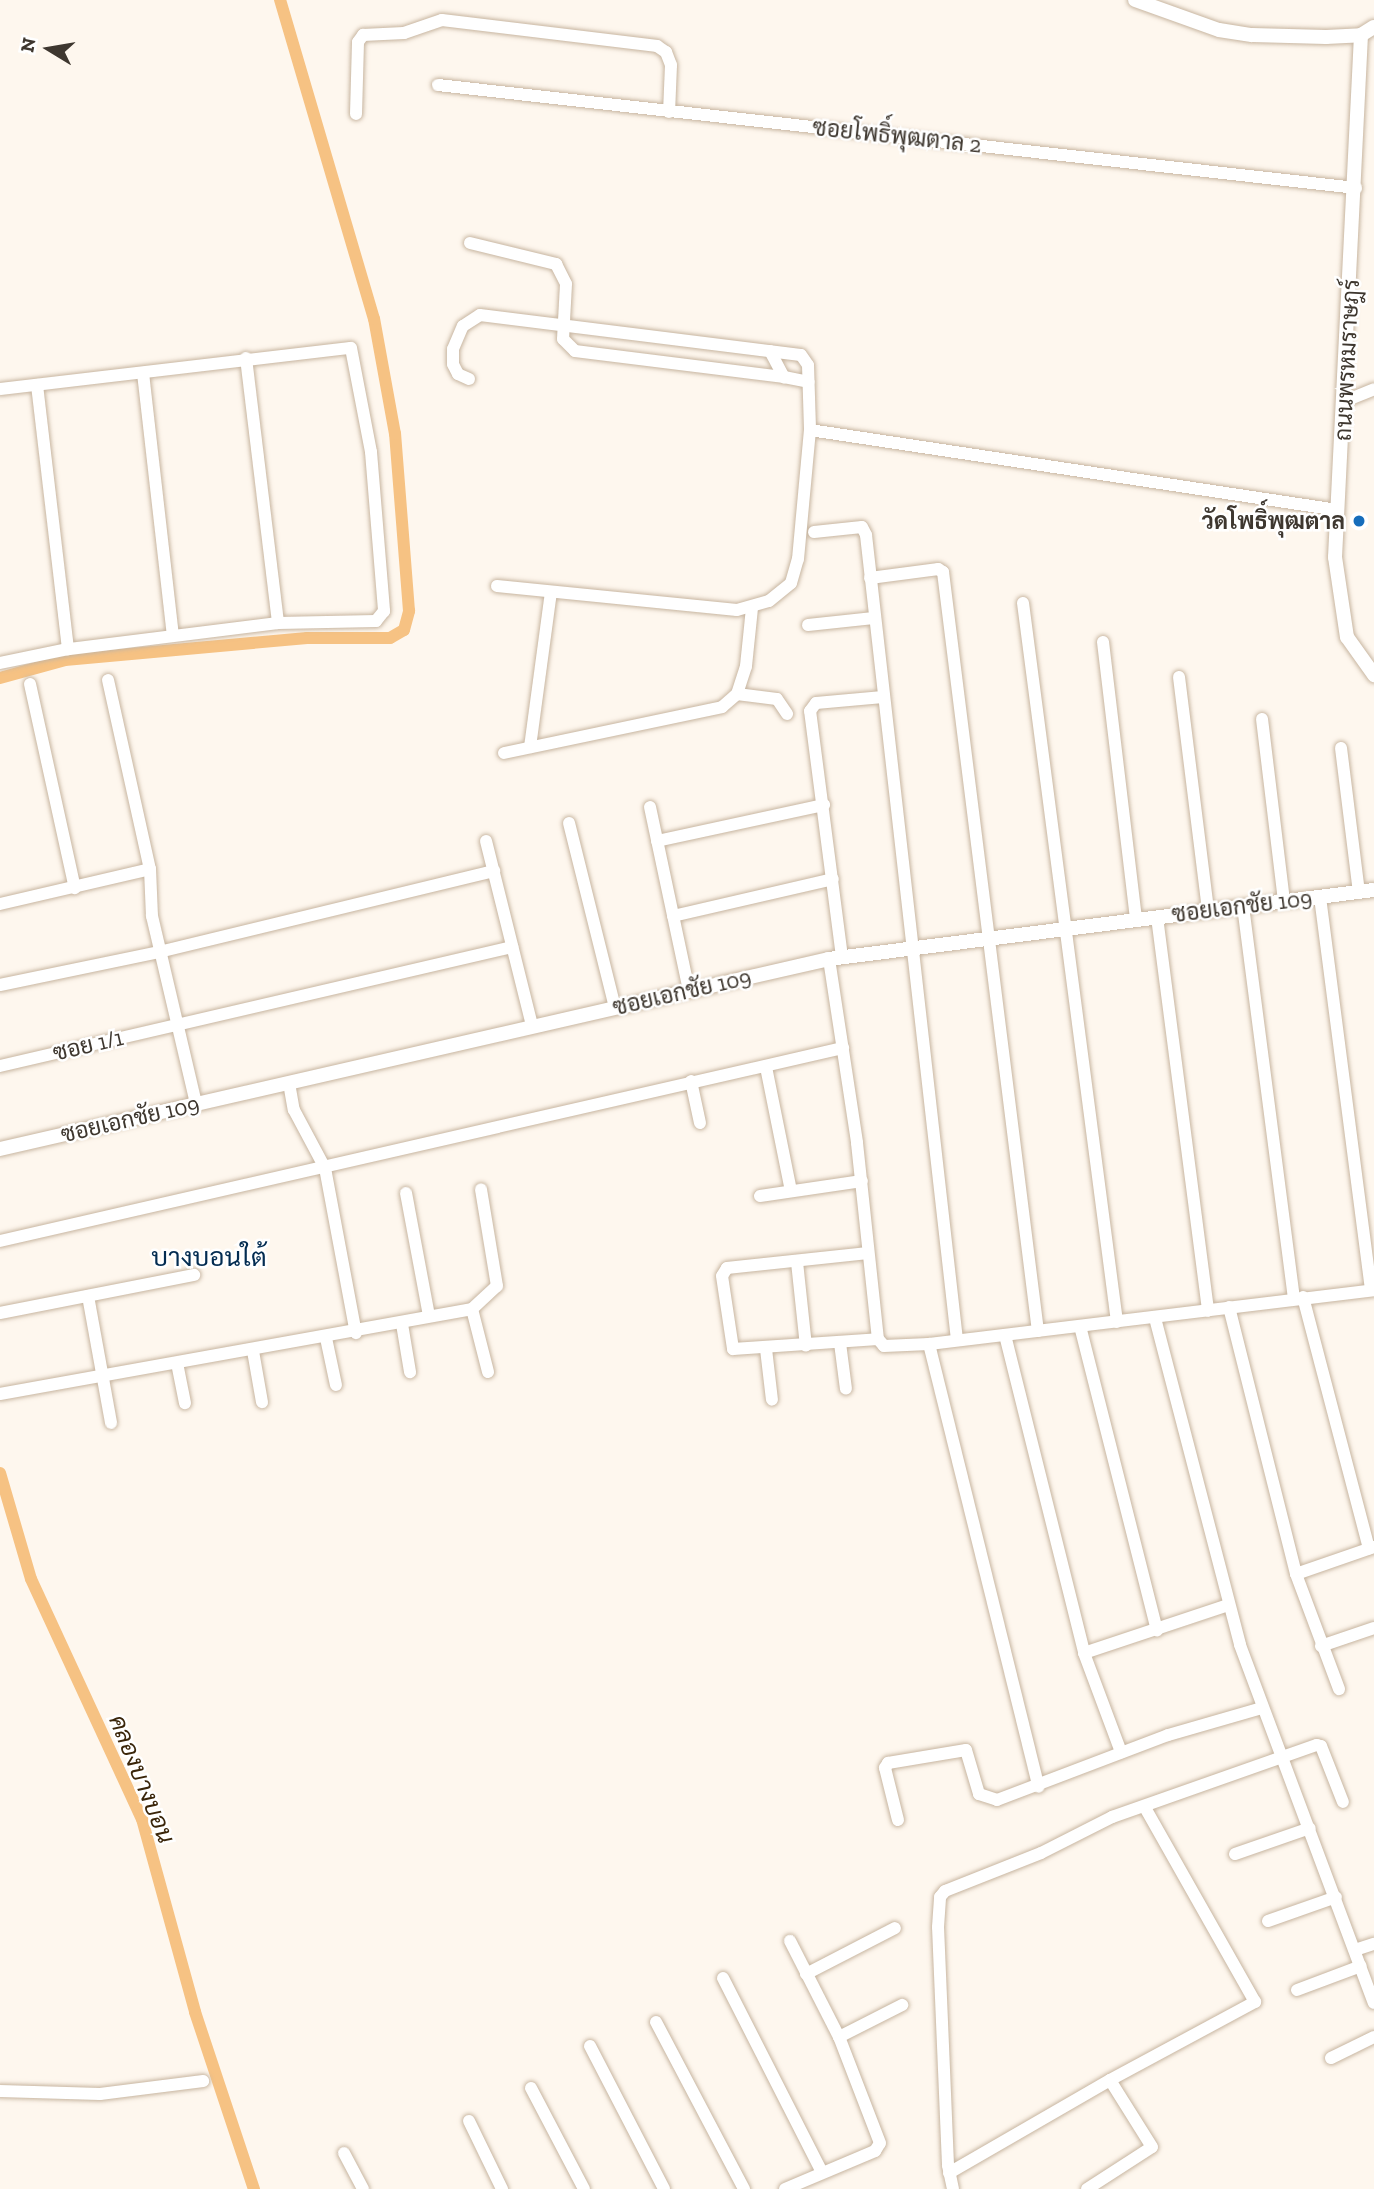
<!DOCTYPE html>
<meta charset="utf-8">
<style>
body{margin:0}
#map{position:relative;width:1374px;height:2189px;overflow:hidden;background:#fef7ee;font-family:"Zilla Slab",Sarabun,serif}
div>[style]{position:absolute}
.canal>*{height:12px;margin:-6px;padding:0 6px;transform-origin:6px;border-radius:6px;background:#f6c283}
.roads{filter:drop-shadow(0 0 2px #c7b5a0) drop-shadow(0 0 2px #c7b5a0)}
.minor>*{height:12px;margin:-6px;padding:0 6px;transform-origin:6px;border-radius:6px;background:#fff}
.tertiary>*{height:14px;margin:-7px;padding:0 7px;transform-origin:7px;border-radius:7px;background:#fff}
.dots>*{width:19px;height:19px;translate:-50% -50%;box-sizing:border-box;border:4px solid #fff;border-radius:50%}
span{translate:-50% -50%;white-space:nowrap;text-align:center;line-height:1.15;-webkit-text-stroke:5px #fff;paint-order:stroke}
.street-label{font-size:23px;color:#3e372f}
.poi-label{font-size:23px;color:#3e372f;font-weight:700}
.right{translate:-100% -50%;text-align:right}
.water-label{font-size:24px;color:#3a2509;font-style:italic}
.quarter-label{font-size:26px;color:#032c51}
.north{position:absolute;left:14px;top:14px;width:70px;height:70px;-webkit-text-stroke:5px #fff;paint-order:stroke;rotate:281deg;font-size:19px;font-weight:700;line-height:28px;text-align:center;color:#3e372f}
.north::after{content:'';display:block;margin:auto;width:24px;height:32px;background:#3e372f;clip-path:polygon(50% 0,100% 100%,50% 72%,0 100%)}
</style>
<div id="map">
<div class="canal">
<div style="left:0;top:678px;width:67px;rotate:-15.5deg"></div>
<div style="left:65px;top:660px;width:243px;rotate:-5.2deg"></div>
<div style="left:307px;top:638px;width:83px"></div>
<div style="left:390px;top:638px;width:16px;rotate:-30deg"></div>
<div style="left:404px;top:630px;width:20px;rotate:-75deg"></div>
<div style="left:409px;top:611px;width:178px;rotate:-94.5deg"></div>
<div style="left:395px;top:434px;width:117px;rotate:-100.3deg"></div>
<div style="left:374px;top:319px;width:333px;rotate:-106.4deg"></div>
<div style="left:0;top:1473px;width:110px;rotate:73.7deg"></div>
<div style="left:31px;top:1579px;width:264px;rotate:65.2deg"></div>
<div style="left:142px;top:1819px;width:200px;rotate:74.6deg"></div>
<div style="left:195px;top:2012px;width:187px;rotate:71.6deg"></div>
</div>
<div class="roads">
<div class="minor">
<div style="left:438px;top:85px;width:924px;rotate:6.4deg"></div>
<div style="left:356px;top:114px;width:72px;rotate:-88.4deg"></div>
<div style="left:358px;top:42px;width:9px;rotate:-54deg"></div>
<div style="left:363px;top:35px;width:41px;rotate:-2.8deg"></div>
<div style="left:404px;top:33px;width:40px;rotate:-18.9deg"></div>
<div style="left:442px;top:20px;width:217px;rotate:6.9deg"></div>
<div style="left:657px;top:46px;width:11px;rotate:34deg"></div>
<div style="left:666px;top:52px;width:14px;rotate:69deg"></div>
<div style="left:671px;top:65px;width:47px;rotate:92.4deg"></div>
<div style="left:470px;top:243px;width:89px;rotate:13.7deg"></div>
<div style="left:556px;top:264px;width:22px;rotate:63deg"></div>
<div style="left:566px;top:284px;width:55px;rotate:93.1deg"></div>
<div style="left:563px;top:339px;width:17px;rotate:45deg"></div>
<div style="left:575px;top:351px;width:211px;rotate:7.1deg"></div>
<div style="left:770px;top:351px;width:30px;rotate:62deg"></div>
<div style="left:784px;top:377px;width:25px;rotate:11deg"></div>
<div style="left:246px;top:358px;width:267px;rotate:83.1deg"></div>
<div style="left:143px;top:373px;width:264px;rotate:83.5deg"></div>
<div style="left:469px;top:379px;width:12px;rotate:-156deg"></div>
<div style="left:458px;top:374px;width:11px;rotate:-117deg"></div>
<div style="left:453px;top:364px;width:15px;rotate:-90deg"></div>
<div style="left:453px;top:349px;width:25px;rotate:-67deg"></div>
<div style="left:463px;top:326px;width:20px;rotate:-33deg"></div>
<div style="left:480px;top:315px;width:323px;rotate:7.1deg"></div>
<div style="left:801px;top:355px;width:12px;rotate:55deg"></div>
<div style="left:808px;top:365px;width:65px;rotate:88.2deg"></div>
<div style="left:810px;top:430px;width:534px;rotate:8.62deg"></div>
<div style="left:37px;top:385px;width:266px;rotate:83.3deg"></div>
<div style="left:0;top:389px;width:353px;rotate:-6.7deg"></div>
<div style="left:351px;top:348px;width:106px;rotate:79.1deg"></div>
<div style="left:371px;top:452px;width:160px;rotate:85.3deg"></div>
<div style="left:384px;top:611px;width:13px;rotate:129deg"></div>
<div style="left:376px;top:621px;width:98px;rotate:178.8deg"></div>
<div style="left:278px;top:623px;width:212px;rotate:172.9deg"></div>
<div style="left:68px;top:649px;width:69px;rotate:168.4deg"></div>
<div style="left:1345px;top:401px;width:31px;rotate:-22deg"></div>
<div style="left:814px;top:532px;width:48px;rotate:-5.9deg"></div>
<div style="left:862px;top:527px;width:9px;rotate:63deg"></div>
<div style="left:866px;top:535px;width:810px;rotate:83.55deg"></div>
<div style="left:870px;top:578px;width:69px;rotate:-7.5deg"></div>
<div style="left:938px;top:569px;width:6px;rotate:31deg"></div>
<div style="left:943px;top:572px;width:765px;rotate:82.87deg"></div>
<div style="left:497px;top:586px;width:241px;rotate:5.7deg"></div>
<div style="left:737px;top:610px;width:33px;rotate:-16deg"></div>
<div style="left:769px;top:601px;width:28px;rotate:-39deg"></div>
<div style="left:791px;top:583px;width:25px;rotate:-74deg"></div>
<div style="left:798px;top:559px;width:130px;rotate:-84.7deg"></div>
<div style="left:1023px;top:603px;width:725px;rotate:82.55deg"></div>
<div style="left:808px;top:625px;width:66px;rotate:-6.1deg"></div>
<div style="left:1103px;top:642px;width:278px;rotate:83.2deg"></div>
<div style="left:1179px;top:677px;width:235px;rotate:82.9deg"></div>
<div style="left:108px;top:680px;width:194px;rotate:77.5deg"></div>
<div style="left:150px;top:869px;width:47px;rotate:87.6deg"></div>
<div style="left:152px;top:916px;width:193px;rotate:76.8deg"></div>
<div style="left:30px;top:684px;width:209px;rotate:77.6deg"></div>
<div style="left:737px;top:694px;width:40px;rotate:7.1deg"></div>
<div style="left:777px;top:699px;width:18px;rotate:56deg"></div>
<div style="left:1262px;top:719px;width:182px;rotate:83.1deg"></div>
<div style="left:530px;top:747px;width:156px;rotate:-82.3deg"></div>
<div style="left:1341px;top:748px;width:145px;rotate:82.9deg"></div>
<div style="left:504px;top:753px;width:223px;rotate:-11.9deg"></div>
<div style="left:722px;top:707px;width:20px;rotate:-41deg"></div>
<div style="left:737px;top:694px;width:29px;rotate:-72deg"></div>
<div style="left:746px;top:666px;width:58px;rotate:-84.1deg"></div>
<div style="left:650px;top:807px;width:187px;rotate:78deg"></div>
<div style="left:569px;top:823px;width:190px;rotate:76deg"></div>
<div style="left:486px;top:841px;width:191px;rotate:76deg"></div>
<div style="left:657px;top:841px;width:171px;rotate:-12.2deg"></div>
<div style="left:1320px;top:897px;width:396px;rotate:82.6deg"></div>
<div style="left:0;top:904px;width:154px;rotate:-13.1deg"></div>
<div style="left:1243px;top:906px;width:395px;rotate:82.6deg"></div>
<div style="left:673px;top:916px;width:164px;rotate:-13deg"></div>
<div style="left:1157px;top:917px;width:397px;rotate:82.6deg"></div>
<div style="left:842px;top:957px;width:248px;rotate:-97.4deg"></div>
<div style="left:810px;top:711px;width:10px;rotate:-53deg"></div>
<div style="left:816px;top:703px;width:67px;rotate:-5.1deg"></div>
<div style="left:829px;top:959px;width:186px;rotate:81.3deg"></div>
<div style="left:857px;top:1143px;width:197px;rotate:83.9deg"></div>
<div style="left:878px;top:1339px;width:9px;rotate:49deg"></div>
<div style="left:884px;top:1346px;width:45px;rotate:-2.5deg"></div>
<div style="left:929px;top:1344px;width:448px;rotate:-6.9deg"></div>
<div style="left:0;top:985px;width:162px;rotate:-11.7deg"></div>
<div style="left:159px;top:952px;width:345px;rotate:-13.6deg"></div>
<div style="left:0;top:1066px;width:526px;rotate:-13.08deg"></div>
<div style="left:766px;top:1067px;width:126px;rotate:78.6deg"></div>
<div style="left:691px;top:1081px;width:43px;rotate:77.9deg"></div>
<div style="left:289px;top:1083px;width:27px;rotate:80deg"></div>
<div style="left:294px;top:1110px;width:66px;rotate:61.9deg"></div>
<div style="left:325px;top:1168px;width:168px;rotate:79.4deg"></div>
<div style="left:406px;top:1193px;width:125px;rotate:79.4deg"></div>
<div style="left:760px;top:1196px;width:103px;rotate:-8.4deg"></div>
<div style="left:0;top:1241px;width:865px;rotate:-12.9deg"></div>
<div style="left:868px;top:1253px;width:142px;rotate:173.9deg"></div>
<div style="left:727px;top:1268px;width:9px;rotate:122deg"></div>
<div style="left:722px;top:1276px;width:74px;rotate:81.4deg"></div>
<div style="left:733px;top:1349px;width:145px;rotate:-3.9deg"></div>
<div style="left:797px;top:1262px;width:84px;rotate:83.9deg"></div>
<div style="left:88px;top:1296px;width:129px;rotate:79.7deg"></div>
<div style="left:1303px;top:1297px;width:260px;rotate:75.3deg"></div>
<div style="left:1229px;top:1307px;width:275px;rotate:75.9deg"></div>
<div style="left:1296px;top:1574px;width:123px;rotate:69.5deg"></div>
<div style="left:472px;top:1309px;width:65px;rotate:75.7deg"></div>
<div style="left:0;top:1313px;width:198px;rotate:-11.1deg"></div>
<div style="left:1155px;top:1318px;width:338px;rotate:75.4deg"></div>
<div style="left:1240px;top:1645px;width:382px;rotate:69.5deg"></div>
<div style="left:402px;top:1324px;width:49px;rotate:80.5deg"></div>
<div style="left:1080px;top:1326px;width:314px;rotate:75.8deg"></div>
<div style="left:1005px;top:1335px;width:328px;rotate:76deg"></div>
<div style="left:1084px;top:1653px;width:106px;rotate:69.5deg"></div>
<div style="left:326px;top:1338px;width:48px;rotate:78deg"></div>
<div style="left:840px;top:1343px;width:46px;rotate:82.6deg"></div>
<div style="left:929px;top:1344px;width:456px;rotate:76.1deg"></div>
<div style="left:766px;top:1349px;width:51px;rotate:83.3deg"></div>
<div style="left:253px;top:1351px;width:52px;rotate:80deg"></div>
<div style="left:177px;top:1363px;width:41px;rotate:78.7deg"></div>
<div style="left:0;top:1394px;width:480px;rotate:-10.2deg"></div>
<div style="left:472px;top:1309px;width:34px;rotate:-43deg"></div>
<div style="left:497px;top:1286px;width:98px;rotate:-99.4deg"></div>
<div style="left:1296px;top:1574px;width:83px;rotate:-19.1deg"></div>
<div style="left:1321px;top:1646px;width:56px;rotate:-18.8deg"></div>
<div style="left:1084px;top:1653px;width:152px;rotate:-18.4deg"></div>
<div style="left:898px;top:1820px;width:54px;rotate:-104deg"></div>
<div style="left:885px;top:1768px;width:6px;rotate:-59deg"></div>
<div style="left:888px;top:1763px;width:79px;rotate:-9.5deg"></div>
<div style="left:966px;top:1750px;width:46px;rotate:73.5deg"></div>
<div style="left:979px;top:1794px;width:19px;rotate:18deg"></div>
<div style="left:997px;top:1800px;width:183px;rotate:-20.8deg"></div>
<div style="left:1168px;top:1735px;width:98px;rotate:-16deg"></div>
<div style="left:1235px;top:1854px;width:79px;rotate:-19.1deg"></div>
<div style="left:1268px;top:1921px;width:72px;rotate:-19.4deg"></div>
<div style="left:1355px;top:1950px;width:20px;rotate:-18deg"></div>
<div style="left:806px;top:1974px;width:100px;rotate:-27.3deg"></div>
<div style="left:723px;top:1978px;width:218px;rotate:63deg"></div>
<div style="left:1297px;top:1990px;width:68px;rotate:-20.6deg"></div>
<div style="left:656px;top:2022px;width:189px;rotate:62.2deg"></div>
<div style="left:839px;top:2037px;width:71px;rotate:-26.9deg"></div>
<div style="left:590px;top:2046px;width:161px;rotate:62.6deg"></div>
<div style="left:1331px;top:2058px;width:48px;rotate:-26deg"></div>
<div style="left:531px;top:2088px;width:114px;rotate:62.3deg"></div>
<div style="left:0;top:2091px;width:100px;rotate:1.7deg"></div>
<div style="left:100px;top:2094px;width:104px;rotate:-7.2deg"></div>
<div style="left:469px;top:2121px;width:76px;rotate:64.1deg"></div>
<div style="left:344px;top:2153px;width:41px;rotate:62.2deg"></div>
<div style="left:949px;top:2173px;width:186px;rotate:-30deg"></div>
<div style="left:785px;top:2189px;width:98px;rotate:-22.9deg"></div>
<div style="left:875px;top:2151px;width:9px;rotate:-58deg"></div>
<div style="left:880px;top:2143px;width:114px;rotate:-111.1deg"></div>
<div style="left:839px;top:2037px;width:108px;rotate:-117deg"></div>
<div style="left:953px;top:2189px;width:25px;rotate:-102deg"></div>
<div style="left:948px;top:2165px;width:238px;rotate:-92.4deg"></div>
<div style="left:938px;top:1927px;width:30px;rotate:-86deg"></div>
<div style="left:940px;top:1897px;width:8px;rotate:-50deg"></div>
<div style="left:945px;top:1891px;width:103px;rotate:-21.6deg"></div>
<div style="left:1041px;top:1853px;width:80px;rotate:-26.9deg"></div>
<div style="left:1112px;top:1817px;width:217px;rotate:-19.4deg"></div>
<div style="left:1317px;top:1745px;width:4px;rotate:14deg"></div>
<div style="left:1321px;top:1746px;width:60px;rotate:68.6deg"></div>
<div style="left:1087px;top:2189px;width:77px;rotate:-32.9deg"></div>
<div style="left:1152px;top:2147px;width:79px;rotate:-122.1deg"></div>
<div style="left:1110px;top:2080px;width:165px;rotate:-28.3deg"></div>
<div style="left:1255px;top:2002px;width:225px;rotate:-119.5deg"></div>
</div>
<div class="tertiary">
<div style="left:1135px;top:0;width:89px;rotate:19.7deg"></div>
<div style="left:1219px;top:30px;width:33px;rotate:9deg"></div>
<div style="left:1252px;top:35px;width:74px;rotate:1.5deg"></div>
<div style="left:1326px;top:37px;width:35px;rotate:-3deg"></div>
<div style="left:1361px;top:35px;width:15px;rotate:-32deg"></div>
<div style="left:1361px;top:35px;width:523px;rotate:92.85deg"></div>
<div style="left:1335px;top:557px;width:81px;rotate:81.5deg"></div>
<div style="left:1347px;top:637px;width:47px;rotate:54.6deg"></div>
<div style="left:0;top:1149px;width:850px;rotate:-12.91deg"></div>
<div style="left:829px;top:959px;width:549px;rotate:-7.22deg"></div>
</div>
</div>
<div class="dots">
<div style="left:1359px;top:521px;background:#166dbb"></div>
</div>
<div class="street-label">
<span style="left:897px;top:136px;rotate:6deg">ซอยโพธิ์พุฒตาล 2</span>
<span style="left:1347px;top:360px;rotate:-87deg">ถนนพรหมราษฎร์</span>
<span style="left:1242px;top:906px;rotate:-7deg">ซอยเอกชัย 109</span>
<span style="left:682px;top:992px;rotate:-13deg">ซอยเอกชัย 109</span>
<span style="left:88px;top:1045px;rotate:-13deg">ซอย 1/1</span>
<span style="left:130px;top:1119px;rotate:-13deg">ซอยเอกชัย 109</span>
</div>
<div class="poi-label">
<span class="right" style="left:1345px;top:521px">วัดโพธิ์พุฒตาล</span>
</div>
<div class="water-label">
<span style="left:142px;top:1779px;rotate:68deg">คลองบางบอน</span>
</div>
<div class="quarter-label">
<span style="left:209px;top:1258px">บางบอนใต้</span>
</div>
<div class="north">N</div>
</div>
